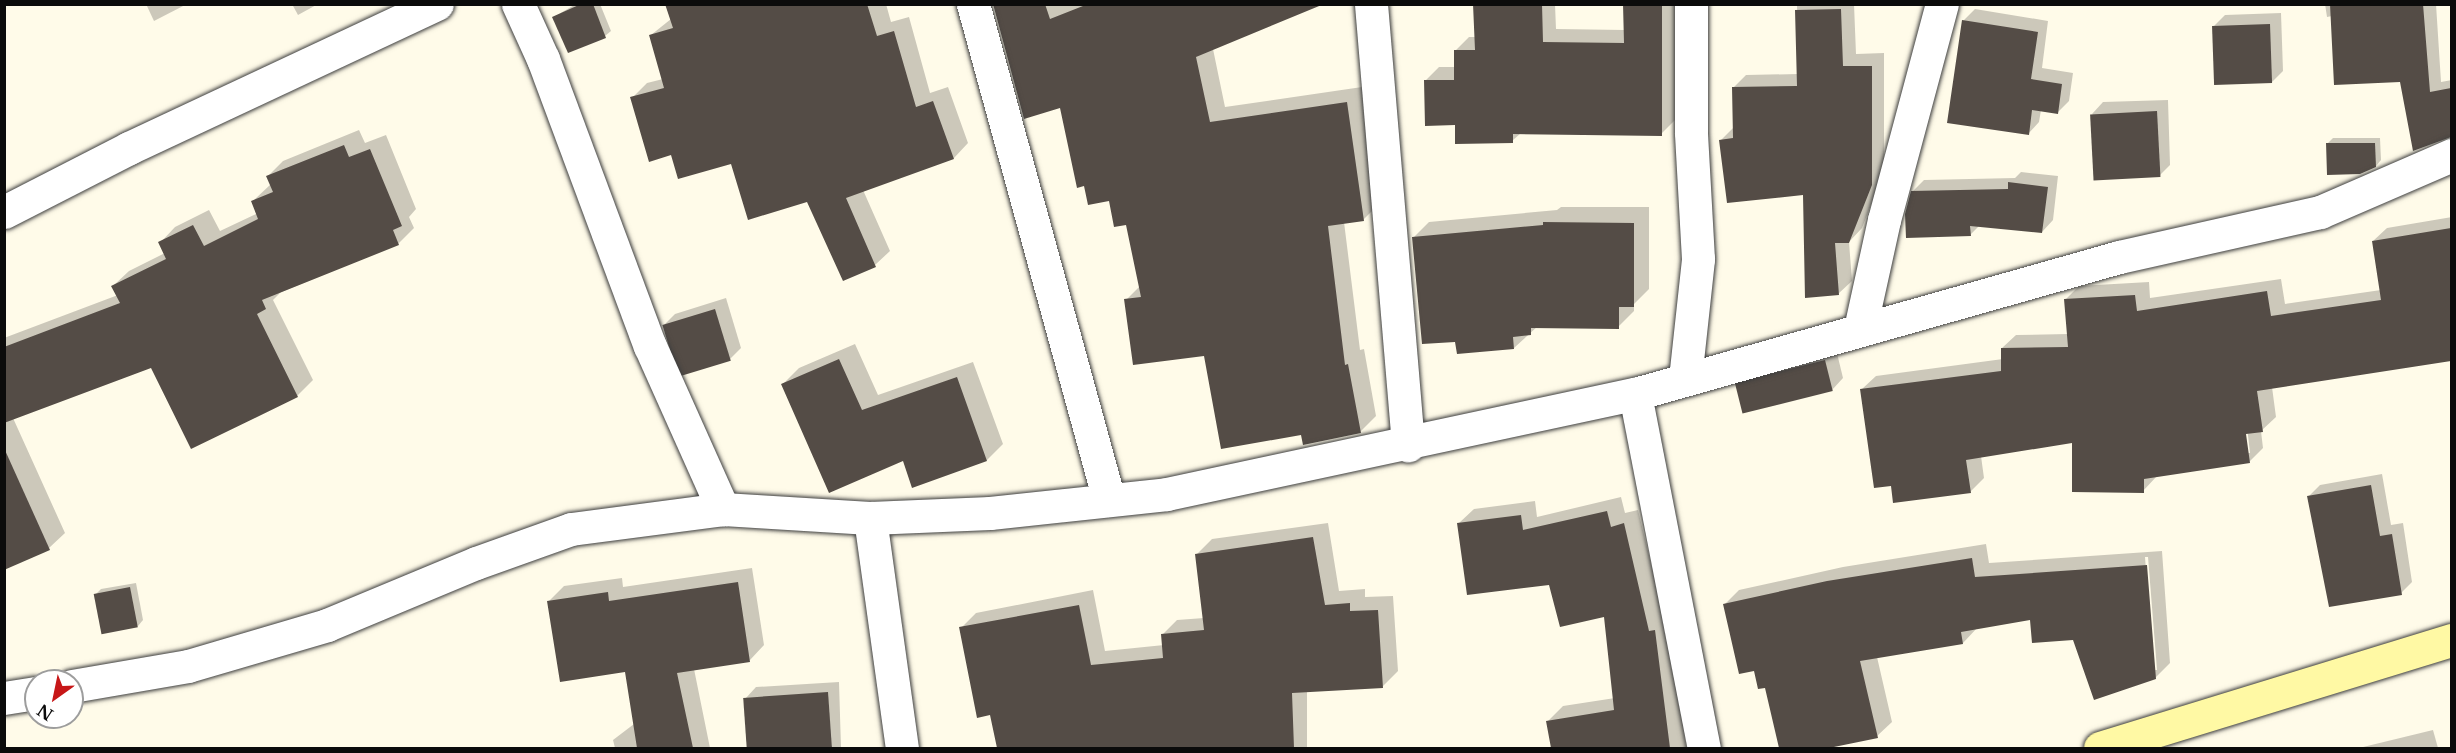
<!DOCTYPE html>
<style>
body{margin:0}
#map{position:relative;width:2456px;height:753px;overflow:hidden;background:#fffbe9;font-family:"Libre Baskerville",serif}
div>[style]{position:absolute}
.shadow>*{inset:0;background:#0003}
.building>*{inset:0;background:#544c46;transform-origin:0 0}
.roads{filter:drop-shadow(0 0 2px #3e3e3e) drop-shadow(0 0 2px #3e3e3e)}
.minor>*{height:33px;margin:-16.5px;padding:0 16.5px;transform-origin:16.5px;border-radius:16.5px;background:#fff}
.secondary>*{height:33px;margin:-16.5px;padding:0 16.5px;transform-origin:16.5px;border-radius:16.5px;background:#fff9a4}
span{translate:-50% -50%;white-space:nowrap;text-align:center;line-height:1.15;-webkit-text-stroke:6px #fff;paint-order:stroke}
.frame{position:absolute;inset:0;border:6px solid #0b0b0b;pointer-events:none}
.north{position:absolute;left:24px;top:669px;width:60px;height:60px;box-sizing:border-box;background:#fff;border:2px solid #9d9d9d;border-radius:50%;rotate:213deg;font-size:16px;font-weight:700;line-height:24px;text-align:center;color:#0b0b0b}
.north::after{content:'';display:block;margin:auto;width:21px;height:27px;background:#c71718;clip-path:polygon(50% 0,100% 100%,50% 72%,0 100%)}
</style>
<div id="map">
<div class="shadow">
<div style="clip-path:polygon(146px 4px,187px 4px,154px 21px)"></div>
<div style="clip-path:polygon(292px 4px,318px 4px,298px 15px)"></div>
<div style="clip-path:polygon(576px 4px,600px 4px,611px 31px,605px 36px,554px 17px)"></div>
<div style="clip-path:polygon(667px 4px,886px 4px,891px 22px,909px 17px,930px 93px,948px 87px,968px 143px,954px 158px,863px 190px,890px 251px,875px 265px,844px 279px,808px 200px,732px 162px,672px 154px,632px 98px,647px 83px,663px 79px,651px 35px,671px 19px)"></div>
<div style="clip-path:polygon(994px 4px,1321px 4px,1213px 49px,1225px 107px,1362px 87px,1379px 204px,1363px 220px,1344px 222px,1360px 350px,1364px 349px,1376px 416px,1360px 432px,1303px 433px,1205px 354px,1126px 300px,1140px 286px,1127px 223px,1110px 199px,1061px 106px)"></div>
<div style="clip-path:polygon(1475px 4px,1555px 4px,1556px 29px,1625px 30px,1624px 4px,1675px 4px,1675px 120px,1661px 134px,1521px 133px,1512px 141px,1456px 124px,1426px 80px,1439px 67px,1455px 67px,1455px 51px,1469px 37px,1476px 37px)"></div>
<div style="clip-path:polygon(1797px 4px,1854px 4px,1856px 54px,1884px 53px,1884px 171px,1862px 228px,1849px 242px,1852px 281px,1838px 294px,1805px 193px,1721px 140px,1734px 127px,1733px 88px,1746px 75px,1798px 74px)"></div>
<div style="clip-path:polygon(2325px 4px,2436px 4px,2441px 82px,2452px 80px,2452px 136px,2432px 140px,2401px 80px,2332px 16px,2327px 17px)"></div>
<div style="clip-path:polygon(1975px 9px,2048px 21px,2042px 68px,2073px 73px,2069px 101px,2058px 112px,2041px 110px,2039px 122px,2028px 134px,1963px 21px)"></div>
<div style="clip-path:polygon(2281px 13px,2283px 71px,2272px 82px,2214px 26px,2225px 15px)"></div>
<div style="clip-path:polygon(2168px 100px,2170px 165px,2159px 176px,2092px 114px,2103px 102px)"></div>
<div style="clip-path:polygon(359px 130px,365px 143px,386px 135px,416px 209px,409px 217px,414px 228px,398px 244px,281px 292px,273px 300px,313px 380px,297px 396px,152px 366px,13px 418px,65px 533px,49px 548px,4px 568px,4px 338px,118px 295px,113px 286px,129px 271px,165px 253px,160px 243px,175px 227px,209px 210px,220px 231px,258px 213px,253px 201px,271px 184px,268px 176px,283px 161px)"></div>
<div style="clip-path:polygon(2333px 138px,2380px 138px,2381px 160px,2376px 166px,2327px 144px)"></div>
<div style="clip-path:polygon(2021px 172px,2058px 176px,2053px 220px,2042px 232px,1980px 225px,1970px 235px,1912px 192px,1924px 180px,2015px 178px)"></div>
<div style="clip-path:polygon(1561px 207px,1649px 207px,1649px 289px,1634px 304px,1634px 311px,1618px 327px,1538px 326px,1514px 348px,1457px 340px,1413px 238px,1429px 222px,1557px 210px)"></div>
<div style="clip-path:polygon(evenodd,2452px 217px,2452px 359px,2272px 387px,2276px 417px,2261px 431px,2263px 448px,2249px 462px,2157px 476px,2143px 491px,2074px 441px,1981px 456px,1984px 478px,1970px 492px,1892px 484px,1862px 389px,1876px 376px,2003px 359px,2002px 348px,2016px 335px,2068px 334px,2066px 299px,2079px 286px,2149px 282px,2150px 298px,2281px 279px,2285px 304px,2381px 290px,2373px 241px,2387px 228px,2452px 217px,2244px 427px,2247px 427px,2250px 453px,2247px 453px,2244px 427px)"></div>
<div style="clip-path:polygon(726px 298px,741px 348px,730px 359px,664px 325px,675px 314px)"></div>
<div style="clip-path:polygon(855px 344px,878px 395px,973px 362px,1003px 444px,987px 460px,904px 459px,783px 384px,799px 368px)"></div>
<div style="clip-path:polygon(1836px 349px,1843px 378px,1832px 390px,1736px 386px,1748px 374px)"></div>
<div style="clip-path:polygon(2382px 474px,2391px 525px,2403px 523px,2412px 582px,2401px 593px,2308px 497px,2320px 485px)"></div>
<div style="clip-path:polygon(1621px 497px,1625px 513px,1638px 510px,1664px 617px,1670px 616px,1686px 747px,1553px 748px,1548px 721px,1563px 706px,1615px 698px,1606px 615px,1459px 523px,1474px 509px,1535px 501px,1537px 517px)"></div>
<div style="clip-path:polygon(1328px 523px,1339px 591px,1365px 589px,1365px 597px,1393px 596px,1398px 671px,1383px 686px,1307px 691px,1307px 748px,998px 748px,991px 713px,961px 628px,976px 613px,1093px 590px,1105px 651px,1164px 645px,1162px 635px,1177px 620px,1204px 618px,1197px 554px,1212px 539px)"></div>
<div style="clip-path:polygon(evenodd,1986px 544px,1989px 563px,2162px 551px,2170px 663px,2155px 678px,2032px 618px,1978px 627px,1963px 643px,1877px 657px,1892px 722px,1877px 736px,1822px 748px,1780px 748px,1766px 686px,1724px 605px,1739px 590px,1843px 567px,1986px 544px,2145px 557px,2148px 557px,2157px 670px,2154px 670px,2145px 557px)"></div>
<div style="clip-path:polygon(752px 568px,764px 645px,750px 660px,694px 669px,710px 748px,615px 748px,613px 740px,634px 724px,626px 671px,549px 601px,564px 586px,622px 578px,623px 587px)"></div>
<div style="clip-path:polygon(136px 583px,143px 620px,138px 626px,95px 595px,101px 589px)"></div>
<div style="clip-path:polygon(839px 682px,841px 748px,748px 748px,745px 699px,756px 687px)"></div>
<div style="clip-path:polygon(2433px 730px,2438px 748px,2359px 748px)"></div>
</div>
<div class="building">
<div style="clip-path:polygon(581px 4px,593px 4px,606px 38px,568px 53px,552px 17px)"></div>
<div style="clip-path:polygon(665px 4px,867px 4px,877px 36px,894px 31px,916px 107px,933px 101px,954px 159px,846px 198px,876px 267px,843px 281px,807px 202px,748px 220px,731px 164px,678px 179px,671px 155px,649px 162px,630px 97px,664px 88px,649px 35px,673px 28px)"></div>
<div style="clip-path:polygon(993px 4px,1045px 4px,1050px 19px,1088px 4px,1324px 4px,1196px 57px,1210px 122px,1347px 102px,1364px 221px,1328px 226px,1345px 365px,1348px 364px,1361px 433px,1303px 445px,1301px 435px,1221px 449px,1204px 356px,1133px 365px,1124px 299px,1141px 297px,1126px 225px,1114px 227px,1109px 201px,1088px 205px,1084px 186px,1077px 188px,1060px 108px,1024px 119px)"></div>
<div style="clip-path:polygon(1473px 4px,1542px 4px,1543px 42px,1624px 43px,1623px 4px,1662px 4px,1662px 136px,1513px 134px,1513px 143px,1455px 144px,1455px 125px,1425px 126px,1424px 80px,1454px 80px,1454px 50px,1475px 50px)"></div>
<div style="clip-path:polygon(2330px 4px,2423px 4px,2430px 92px,2451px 88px,2451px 137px,2413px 151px,2400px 82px,2334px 85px)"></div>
<div style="clip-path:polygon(1841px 9px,1843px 66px,1872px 66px,1872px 185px,1849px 243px,1835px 243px,1839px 295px,1805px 298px,1803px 195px,1727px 203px,1719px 140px,1733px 138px,1732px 87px,1797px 86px,1795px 10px)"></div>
<div style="clip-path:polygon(1962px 20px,2038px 32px,2031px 79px,2062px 84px,2058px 114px,2032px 110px,2029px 135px,1947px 123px)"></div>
<div style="left:2270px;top:24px;width:59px;height:58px;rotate:88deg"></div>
<div style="left:2157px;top:111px;width:66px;height:67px;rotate:87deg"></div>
<div style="clip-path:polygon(2326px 143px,2375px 143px,2376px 167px,2360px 174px,2327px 175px)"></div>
<div style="clip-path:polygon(344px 145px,349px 157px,370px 149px,402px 226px,393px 230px,399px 245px,262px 300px,266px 309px,257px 314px,298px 397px,191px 449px,151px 368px,4px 423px,4px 347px,120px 303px,111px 286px,166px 259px,158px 242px,193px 225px,204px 246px,258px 219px,251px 201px,273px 192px,266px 176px)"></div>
<div style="clip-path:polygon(2008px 182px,2048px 187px,2042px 233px,1970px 226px,1971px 236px,1906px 238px,1905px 214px,1911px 191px,2008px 189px)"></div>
<div style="clip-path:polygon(1543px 222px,1634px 223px,1634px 307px,1619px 307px,1619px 329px,1531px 328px,1531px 335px,1513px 337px,1514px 349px,1457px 354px,1455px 342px,1422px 344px,1412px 237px,1543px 225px)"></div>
<div style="clip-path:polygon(2451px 228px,2451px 361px,2257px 391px,2263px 432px,2246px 434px,2250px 463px,2144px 479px,2144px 493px,2072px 492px,2072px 443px,1966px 460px,1971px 493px,1893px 503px,1891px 486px,1874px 488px,1860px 389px,2001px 371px,2001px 348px,2068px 347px,2064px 299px,2135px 295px,2137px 311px,2267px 291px,2271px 316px,2381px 300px,2372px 241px)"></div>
<div style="left:715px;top:309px;width:54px;height:55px;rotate:73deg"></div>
<div style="clip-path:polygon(839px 359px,862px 410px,957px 377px,987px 461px,912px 488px,903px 461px,829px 493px,781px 384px)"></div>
<div style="left:1825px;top:360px;width:32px;height:93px;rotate:76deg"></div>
<div style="clip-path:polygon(4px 448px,50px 550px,4px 570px)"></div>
<div style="clip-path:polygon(2371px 485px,2380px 536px,2392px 534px,2402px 595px,2329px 607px,2307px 496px)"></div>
<div style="clip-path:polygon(1607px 511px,1611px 527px,1624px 523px,1649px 631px,1655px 630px,1670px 748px,1551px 748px,1546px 721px,1614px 710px,1604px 617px,1560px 627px,1549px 585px,1467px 595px,1457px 523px,1521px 515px,1523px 530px)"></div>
<div style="clip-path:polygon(1313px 537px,1325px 605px,1350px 603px,1350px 611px,1378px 610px,1383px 688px,1292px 693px,1294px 748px,997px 748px,990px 715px,977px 718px,959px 627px,1079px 605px,1091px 665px,1163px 658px,1161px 634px,1204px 630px,1195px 554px)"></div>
<div style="clip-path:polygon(1972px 558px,1975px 577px,2147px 565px,2156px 679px,2094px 700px,2073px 640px,2032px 643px,2030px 620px,1961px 632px,1963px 644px,1860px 661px,1878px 738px,1829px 748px,1779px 748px,1765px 688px,1758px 689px,1754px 671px,1739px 674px,1723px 604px,1827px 581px)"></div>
<div style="clip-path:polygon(738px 582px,750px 662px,677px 673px,693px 748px,637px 748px,625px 672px,560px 682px,547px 601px,608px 592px,609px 601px)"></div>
<div style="left:130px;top:587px;width:41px;height:37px;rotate:79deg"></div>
<div style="left:828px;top:692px;width:56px;height:85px;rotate:86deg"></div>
</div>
<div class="roads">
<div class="minor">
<div style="left:518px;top:4px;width:60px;rotate:65.6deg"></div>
<div style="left:543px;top:59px;width:306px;rotate:69.6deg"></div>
<div style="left:650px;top:346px;width:179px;rotate:65.9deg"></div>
<div style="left:973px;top:4px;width:514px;rotate:74.67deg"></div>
<div style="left:1371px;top:4px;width:443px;rotate:85.2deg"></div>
<div style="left:4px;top:212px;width:140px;rotate:-27.1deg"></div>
<div style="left:129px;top:148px;width:340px;rotate:-25.1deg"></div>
<div style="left:1860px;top:329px;width:112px;rotate:-77.6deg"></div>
<div style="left:1884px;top:220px;width:224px;rotate:-75deg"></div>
<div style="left:1685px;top:379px;width:121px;rotate:-83.8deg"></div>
<div style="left:1698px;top:259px;width:127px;rotate:-93.2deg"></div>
<div style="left:1691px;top:132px;width:128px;rotate:-90deg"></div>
<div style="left:1635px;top:394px;width:361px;rotate:79deg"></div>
<div style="left:870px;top:518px;width:232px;rotate:82.1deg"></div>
<div style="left:72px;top:686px;width:118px;rotate:-9.8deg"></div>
<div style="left:188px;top:666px;width:145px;rotate:-16.4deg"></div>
<div style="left:327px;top:625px;width:161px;rotate:-22.6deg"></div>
<div style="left:476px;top:563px;width:101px;rotate:-19.7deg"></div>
<div style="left:571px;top:529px;width:153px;rotate:-7.5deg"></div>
<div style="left:723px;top:509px;width:147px;rotate:3.5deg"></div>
<div style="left:870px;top:518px;width:120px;rotate:-2.4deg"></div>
<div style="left:990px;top:513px;width:178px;rotate:-6.1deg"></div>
<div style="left:1167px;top:494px;width:479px;rotate:-12.1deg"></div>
<div style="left:1635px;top:394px;width:503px;rotate:-15.8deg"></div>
<div style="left:2119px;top:257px;width:206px;rotate:-12.6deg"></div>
<div style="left:2320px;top:212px;width:144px;rotate:-23.4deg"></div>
<div style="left:4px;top:698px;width:32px;rotate:-9deg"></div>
</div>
<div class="secondary">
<div style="left:2100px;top:748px;width:368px;rotate:-17.1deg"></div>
</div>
</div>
<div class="frame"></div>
<div class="north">N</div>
</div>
